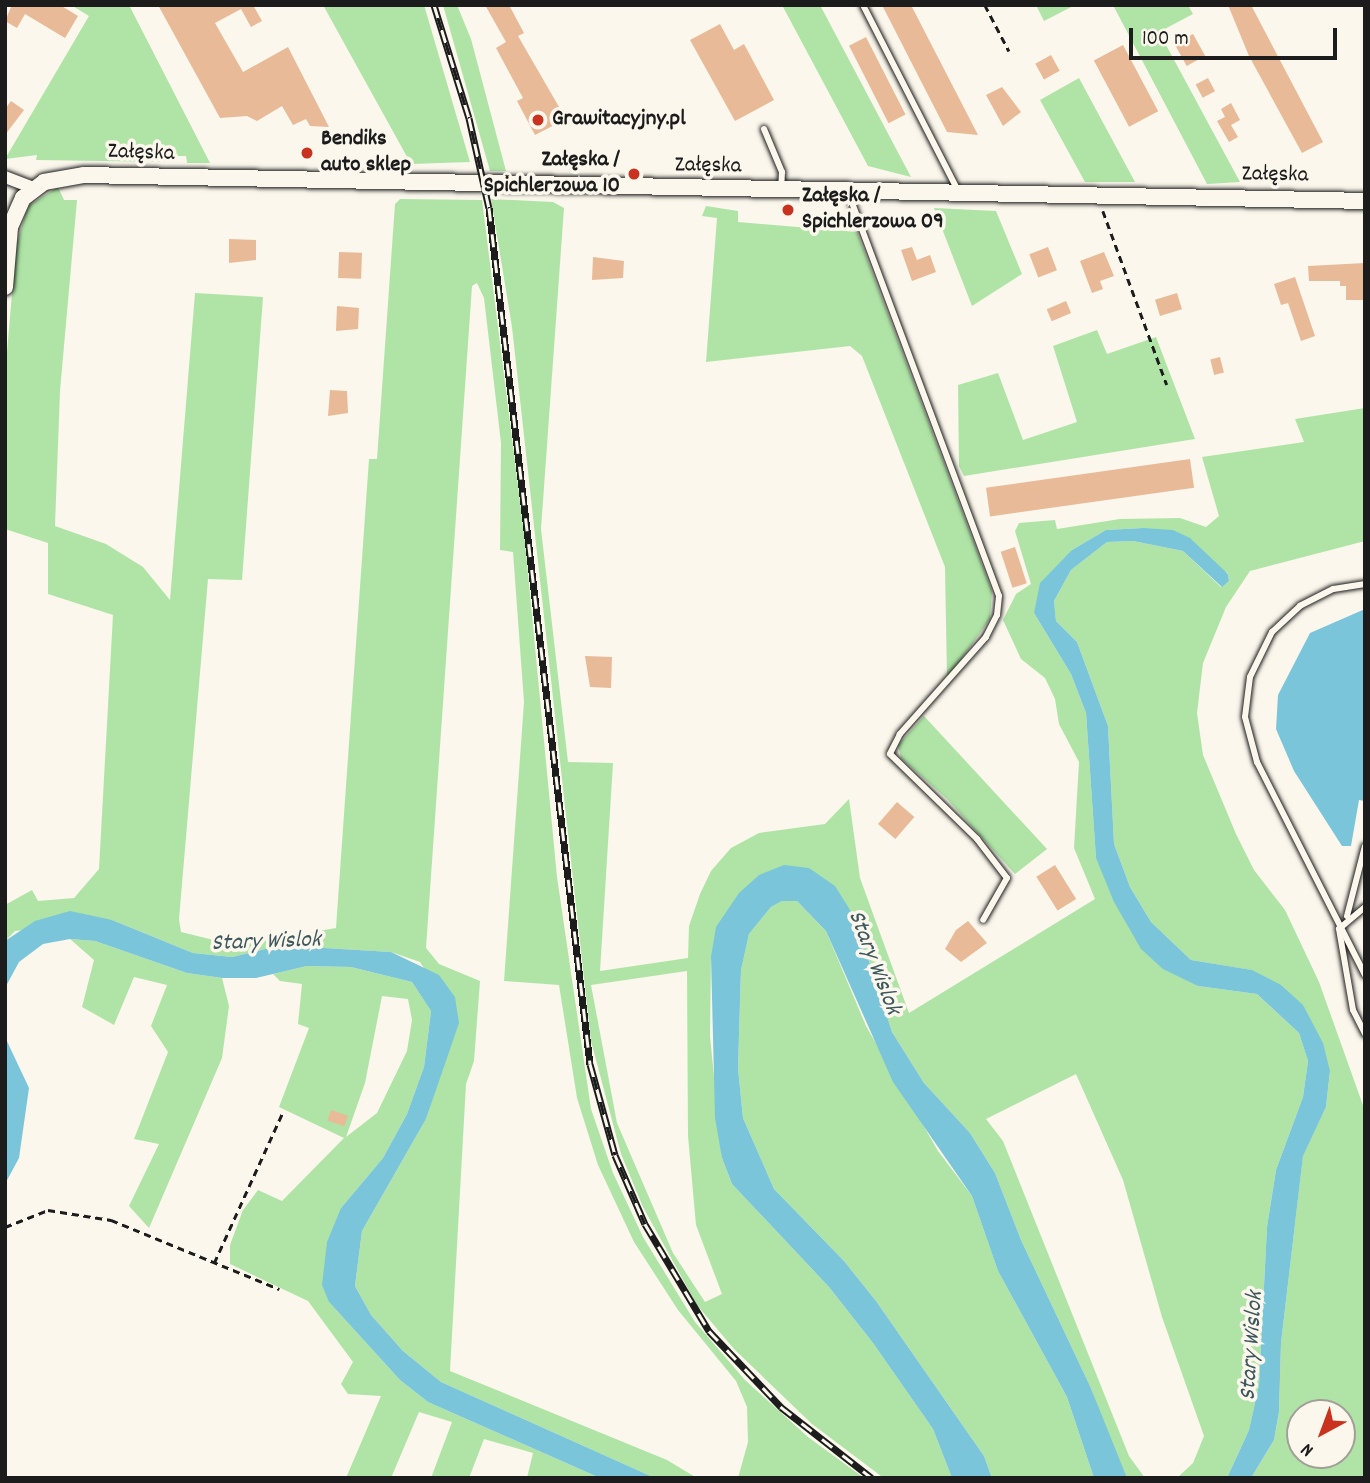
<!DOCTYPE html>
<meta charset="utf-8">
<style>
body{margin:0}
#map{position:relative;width:1370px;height:1483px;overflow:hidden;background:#fbf7ec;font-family:Dekko,sans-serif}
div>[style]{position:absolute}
.green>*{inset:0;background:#afe4a6}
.water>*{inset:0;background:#7ac5da}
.building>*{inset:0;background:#e8ba98;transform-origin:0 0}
.path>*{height:2.5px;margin-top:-1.25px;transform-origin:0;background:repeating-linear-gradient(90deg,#1c1c1c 0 7px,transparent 0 12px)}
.roads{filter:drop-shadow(0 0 2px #1c1c1c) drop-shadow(0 0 2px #1c1c1c)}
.service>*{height:6px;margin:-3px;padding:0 3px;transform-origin:3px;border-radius:3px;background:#fbf7ec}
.minor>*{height:12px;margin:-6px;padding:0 6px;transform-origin:6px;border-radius:6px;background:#fbf7ec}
.tertiary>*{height:16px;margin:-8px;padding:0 8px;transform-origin:8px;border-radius:8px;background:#fbf7ec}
.rail>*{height:7px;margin-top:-3.5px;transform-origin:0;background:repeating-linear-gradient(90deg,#fbf7ec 0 13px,#1c1c1c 0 26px);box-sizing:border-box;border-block:2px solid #1c1c1c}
.dots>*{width:19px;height:19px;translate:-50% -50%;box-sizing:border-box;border:4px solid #fbf7ec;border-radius:50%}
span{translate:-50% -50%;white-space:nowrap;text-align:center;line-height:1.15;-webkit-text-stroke:7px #fbf7ec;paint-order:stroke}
.poi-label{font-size:23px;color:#1c1c1c;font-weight:700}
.left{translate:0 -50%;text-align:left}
.right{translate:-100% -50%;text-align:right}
.street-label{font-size:23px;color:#1c1c1c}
.water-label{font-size:24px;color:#3d575e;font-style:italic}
.frame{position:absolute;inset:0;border:7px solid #1c1c1c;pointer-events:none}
.north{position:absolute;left:1286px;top:1399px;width:70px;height:70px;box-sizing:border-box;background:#fbf7ec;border:2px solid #a29f99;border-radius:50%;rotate:221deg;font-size:19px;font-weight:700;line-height:28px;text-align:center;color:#1c1c1c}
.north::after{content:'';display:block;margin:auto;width:24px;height:32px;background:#c8321e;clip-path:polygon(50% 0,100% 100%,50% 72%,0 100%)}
.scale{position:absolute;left:1129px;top:28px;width:208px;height:32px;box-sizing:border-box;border:4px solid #1c1c1c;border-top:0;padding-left:9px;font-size:21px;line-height:24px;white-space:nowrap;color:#1c1c1c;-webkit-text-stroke:5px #fbf7ec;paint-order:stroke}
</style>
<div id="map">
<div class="green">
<div style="clip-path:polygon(71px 5px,129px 5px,210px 163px,187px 163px,186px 156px,175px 156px,174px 162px,36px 160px,37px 155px,5px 159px,89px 16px)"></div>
<div style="clip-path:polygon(323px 5px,424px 5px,470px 162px,411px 164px)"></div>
<div style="clip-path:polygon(443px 5px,457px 5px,471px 39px,506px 171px,490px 171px)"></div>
<div style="clip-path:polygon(782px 5px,820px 5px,911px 177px,868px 166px)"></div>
<div style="clip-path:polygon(1036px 5px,1075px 5px,1044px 21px)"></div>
<div style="clip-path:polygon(1113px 5px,1188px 5px,1193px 14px,1159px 32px,1240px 182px,1207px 184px)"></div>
<div style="clip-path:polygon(1079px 78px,1135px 182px,1085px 182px,1040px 100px)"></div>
<div style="clip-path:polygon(58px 187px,64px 200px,77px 200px,60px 391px,55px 526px,106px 544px,143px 567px,170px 600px,195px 293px,263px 297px,242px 580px,208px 579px,179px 919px,181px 932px,234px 945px,336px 928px,369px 459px,377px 459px,395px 204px,400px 199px,482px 200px,525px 542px,557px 877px,591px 1109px,613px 1173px,643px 1237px,695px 1322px,745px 1380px,808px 1437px,864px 1478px,738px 1478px,748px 1442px,747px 1407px,736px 1381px,678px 1310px,634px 1242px,598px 1165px,577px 1098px,559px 985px,504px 981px,524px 702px,513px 552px,500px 550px,501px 443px,484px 298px,477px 283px,472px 286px,426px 948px,439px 964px,480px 981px,474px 1061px,466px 1084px,450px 1371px,667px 1460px,697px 1478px,655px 1478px,441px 1382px,403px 1351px,371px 1315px,355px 1286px,362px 1231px,426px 1119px,458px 1020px,420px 962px,391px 952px,308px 947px,265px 949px,232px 957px,193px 953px,112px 920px,15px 931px,5px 941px,5px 905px,32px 890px,38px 901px,74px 898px,99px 869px,113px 615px,48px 594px,48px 543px,5px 529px,5px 376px,16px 246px,28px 206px)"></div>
<div style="clip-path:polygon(evenodd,491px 199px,553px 202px,564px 208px,541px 529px,568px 762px,613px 763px,600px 971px,688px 958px,689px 926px,700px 894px,711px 871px,731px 848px,759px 833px,825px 824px,849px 799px,860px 878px,909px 1013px,1095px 899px,1074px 848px,1079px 762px,1059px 724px,1055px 699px,1045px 678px,1021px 659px,1003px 620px,1016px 594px,1031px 584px,1015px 531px,1019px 523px,1055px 520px,1057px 529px,1120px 519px,1180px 518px,1206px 527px,1219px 516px,1202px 457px,1304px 442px,1295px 419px,1365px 408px,1365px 541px,1250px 571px,1226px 607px,1203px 663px,1197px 713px,1203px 755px,1236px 834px,1254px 870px,1285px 910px,1319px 982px,1365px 1111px,1365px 1478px,1251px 1478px,1274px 1440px,1279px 1412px,1281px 1343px,1303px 1155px,1326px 1107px,1330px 1071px,1251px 970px,1191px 960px,1151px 922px,1130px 887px,1114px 844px,1108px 726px,1077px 642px,1056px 621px,1054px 601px,1071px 570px,1107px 542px,1133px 541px,1183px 551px,1221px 587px,1229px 581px,1228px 573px,1143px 528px,1106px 530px,1072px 550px,1034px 613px,1071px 674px,1086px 713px,1096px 858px,1198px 986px,1257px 994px,1299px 1033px,1308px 1061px,1303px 1097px,1276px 1170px,1267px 1227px,1259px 1385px,1249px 1430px,1227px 1478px,1177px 1478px,1193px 1463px,1204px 1436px,1162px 1317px,1123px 1180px,1076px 1074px,986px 1119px,1003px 1141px,1129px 1456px,1145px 1478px,1127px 1478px,1121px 1468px,1090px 1386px,1021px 1240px,995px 1173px,970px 1133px,924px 1083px,892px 1032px,855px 918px,809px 868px,711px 957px,710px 1036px,722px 1158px,732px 1184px,829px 1287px,873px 1343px,933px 1429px,952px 1478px,881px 1476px,812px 1424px,734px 1349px,697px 1305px,643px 1207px,621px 1154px,591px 1041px,512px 327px,491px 199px,687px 971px,688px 1136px,696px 1225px,722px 1294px,705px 1302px,673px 1253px,617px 1123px,591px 985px,687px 971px,491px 199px,1300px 1413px,1342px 1413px,1342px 1455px,1300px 1455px,1300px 1413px)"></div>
<div style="clip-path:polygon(706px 206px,738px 211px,738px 222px,857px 232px,992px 591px,990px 619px,947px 679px,945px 567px,862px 356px,850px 346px,706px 362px,717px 218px,702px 216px)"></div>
<div style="clip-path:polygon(934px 208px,996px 211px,1022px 274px,972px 306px)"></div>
<div style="clip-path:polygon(1097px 330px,1107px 354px,1156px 337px,1195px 439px,964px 476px,959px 466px,958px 385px,998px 373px,1023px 440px,1077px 422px,1053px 346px)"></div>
<div style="clip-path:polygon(924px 716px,1047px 849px,1015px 874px,947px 799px,901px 758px,898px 745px)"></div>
<div style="clip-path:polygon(782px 901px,797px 901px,826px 931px,866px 1026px,938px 1151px,972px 1196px,998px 1271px,1067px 1397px,1094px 1478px,992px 1478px,984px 1456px,876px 1301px,844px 1261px,774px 1189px,743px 1118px,738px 1068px,741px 970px,749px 934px,771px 907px)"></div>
<div style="clip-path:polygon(70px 939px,95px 941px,187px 973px,222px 978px,229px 1006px,222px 1058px,149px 1228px,129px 1206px,159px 1144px,134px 1139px,168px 1052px,151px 1026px,167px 985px,134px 977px,114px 1025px,82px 1007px,94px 960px)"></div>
<div style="clip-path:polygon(evenodd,307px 966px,351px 967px,412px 982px,431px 1011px,424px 1067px,407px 1114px,383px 1158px,341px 1208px,329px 1302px,400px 1380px,428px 1402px,600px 1478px,527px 1478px,533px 1453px,484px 1439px,469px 1478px,431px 1478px,452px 1422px,419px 1412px,391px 1478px,346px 1478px,381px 1396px,348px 1394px,341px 1384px,353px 1362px,308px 1301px,230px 1264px,230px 1245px,243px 1210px,258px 1190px,282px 1201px,344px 1138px,279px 1107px,309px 1028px,298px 1024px,302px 984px,280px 981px,273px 974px,307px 966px,382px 996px,408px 999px,412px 1020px,407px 1051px,377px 1113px,346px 1137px,365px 1083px,382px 996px)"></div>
</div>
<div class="water">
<div style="clip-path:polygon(1143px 528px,1173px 530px,1190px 538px,1228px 574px,1229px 581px,1222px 587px,1183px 551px,1133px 541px,1107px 542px,1071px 570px,1054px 601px,1056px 621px,1077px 642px,1108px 726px,1114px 844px,1130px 887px,1151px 922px,1191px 960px,1252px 970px,1281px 985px,1303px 1005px,1323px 1043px,1330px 1071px,1326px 1107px,1303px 1156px,1281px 1343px,1279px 1412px,1274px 1440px,1251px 1478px,1227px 1478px,1249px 1430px,1259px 1385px,1267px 1227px,1276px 1170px,1303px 1097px,1308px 1061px,1299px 1033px,1257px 994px,1198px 986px,1163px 969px,1141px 949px,1114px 902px,1096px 858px,1086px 713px,1071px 674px,1034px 613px,1040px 583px,1072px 550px,1106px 530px)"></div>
<div style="clip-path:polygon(1365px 609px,1365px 801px,1359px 800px,1351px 846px,1342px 846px,1294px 771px,1276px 729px,1278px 695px,1310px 633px)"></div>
<div style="clip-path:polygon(784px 865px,809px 868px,835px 886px,855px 918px,892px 1032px,924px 1083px,970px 1133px,995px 1173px,1021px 1240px,1090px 1386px,1127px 1478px,1094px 1478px,1067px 1397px,998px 1271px,972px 1196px,893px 1082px,826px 931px,797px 901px,782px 901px,771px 907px,749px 934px,741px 970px,738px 1068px,743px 1118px,774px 1189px,844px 1261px,876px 1301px,984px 1456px,992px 1478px,952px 1478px,933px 1429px,873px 1343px,829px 1287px,732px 1184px,722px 1158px,715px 1118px,711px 957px,716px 927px,739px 893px,759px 875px)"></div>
<div style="clip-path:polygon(70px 911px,112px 920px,193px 953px,232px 957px,265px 949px,308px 947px,391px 952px,439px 975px,455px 997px,459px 1023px,426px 1119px,362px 1231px,355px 1286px,371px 1315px,403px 1351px,441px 1382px,655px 1478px,600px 1478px,428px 1402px,400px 1380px,329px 1302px,322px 1285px,327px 1242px,341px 1208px,383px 1158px,407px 1114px,424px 1067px,431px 1011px,412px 982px,351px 967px,307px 966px,256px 978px,222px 978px,187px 973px,95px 941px,70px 939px,43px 944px,19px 962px,5px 988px,5px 941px,35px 921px)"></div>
<div style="clip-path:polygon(5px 1037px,29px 1088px,19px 1158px,5px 1184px)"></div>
</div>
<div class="building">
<div style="clip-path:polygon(12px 5px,60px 5px,78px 16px,65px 38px,25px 14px,17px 28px,5px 21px)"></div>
<div style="clip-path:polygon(158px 5px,253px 5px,262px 21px,251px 27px,241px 9px,215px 23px,243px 72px,288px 47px,329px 127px,310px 126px,306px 119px,293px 125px,282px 106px,257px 121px,247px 116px,220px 118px)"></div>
<div style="clip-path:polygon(485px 5px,509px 5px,524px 33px,518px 36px,566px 119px,535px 135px,517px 101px,523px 98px,496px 48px,506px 42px)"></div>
<div style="clip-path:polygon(882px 5px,911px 5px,978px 135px,947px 132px)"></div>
<div style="clip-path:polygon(1228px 5px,1251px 5px,1323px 142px,1302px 153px,1249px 56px)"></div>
<div style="clip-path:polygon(720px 24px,734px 50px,744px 44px,774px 100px,735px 121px,690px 40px)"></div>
<div style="left:1193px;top:34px;width:25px;height:21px;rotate:61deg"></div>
<div style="left:866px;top:37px;width:87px;height:19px;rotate:63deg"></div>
<div style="left:1123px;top:45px;width:75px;height:33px;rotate:62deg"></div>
<div style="left:1051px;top:55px;width:18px;height:18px;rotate:61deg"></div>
<div style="left:1208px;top:78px;width:15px;height:14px;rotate:62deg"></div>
<div style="clip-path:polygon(1002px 87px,1021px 112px,1003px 126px,986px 95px)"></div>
<div style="clip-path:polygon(11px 101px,24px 110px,5px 135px,5px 109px)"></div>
<div style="clip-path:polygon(1231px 103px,1240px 120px,1231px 125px,1238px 137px,1229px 142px,1217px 121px,1225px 117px,1221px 109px)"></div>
<div style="clip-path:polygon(229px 239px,256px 240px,256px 260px,229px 263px)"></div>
<div style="clip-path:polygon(912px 247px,917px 260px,930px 255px,936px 272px,912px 281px,901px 250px)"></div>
<div style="left:1048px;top:247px;width:25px;height:20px;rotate:69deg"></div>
<div style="left:339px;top:252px;width:23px;height:26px;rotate:2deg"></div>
<div style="clip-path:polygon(1104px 252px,1114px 276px,1100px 281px,1103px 289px,1092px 293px,1080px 261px)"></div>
<div style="clip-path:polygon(593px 257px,624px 261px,623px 278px,592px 280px)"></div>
<div style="clip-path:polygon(1365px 263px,1363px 300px,1346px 300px,1346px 286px,1340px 286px,1340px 281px,1309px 281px,1308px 266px)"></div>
<div style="clip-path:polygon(1295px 277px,1315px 336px,1301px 341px,1288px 303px,1281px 305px,1274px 284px)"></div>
<div style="left:1177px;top:293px;width:17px;height:23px;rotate:73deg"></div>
<div style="left:1066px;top:301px;width:13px;height:21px;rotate:67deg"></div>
<div style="clip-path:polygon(337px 306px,359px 308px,358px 329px,336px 331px)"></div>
<div style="left:1220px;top:357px;width:16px;height:10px;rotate:76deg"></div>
<div style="clip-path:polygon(330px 390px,347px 391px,348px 413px,328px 416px)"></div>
<div style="left:1190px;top:459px;width:29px;height:206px;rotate:82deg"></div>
<div style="left:1015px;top:547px;width:38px;height:15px;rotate:72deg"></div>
<div style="clip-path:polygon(585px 656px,612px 657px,611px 688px,590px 687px)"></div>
<div style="left:897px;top:802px;width:23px;height:29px;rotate:41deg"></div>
<div style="left:1055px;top:865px;width:40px;height:22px;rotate:58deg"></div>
<div style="clip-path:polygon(968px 921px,987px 943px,961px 962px,945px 949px,956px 930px)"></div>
<div style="left:331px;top:1110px;width:18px;height:11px;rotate:19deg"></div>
</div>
<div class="path">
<div style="left:985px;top:5px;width:52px;rotate:62.4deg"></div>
<div style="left:1103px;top:211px;width:185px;rotate:69.8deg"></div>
<div style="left:5px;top:1227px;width:46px;rotate:-21.6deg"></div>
<div style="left:48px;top:1210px;width:64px;rotate:9deg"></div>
<div style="left:111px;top:1220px;width:182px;rotate:22.3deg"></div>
<div style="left:214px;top:1263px;width:164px;rotate:-65.5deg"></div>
</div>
<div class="roads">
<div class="service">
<div style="left:863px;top:5px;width:209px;rotate:62.9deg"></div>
<div style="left:764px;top:129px;width:47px;rotate:67.3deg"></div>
<div style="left:782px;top:172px;width:17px;rotate:93deg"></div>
<div style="left:848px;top:192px;width:431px;rotate:69.5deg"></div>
<div style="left:999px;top:596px;width:19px;rotate:96deg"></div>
<div style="left:997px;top:615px;width:25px;rotate:117deg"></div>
<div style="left:986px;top:637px;width:130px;rotate:131.6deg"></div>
<div style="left:900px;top:734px;width:22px;rotate:117deg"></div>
<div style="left:890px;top:754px;width:122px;rotate:44.3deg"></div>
<div style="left:977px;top:839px;width:49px;rotate:52.4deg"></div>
<div style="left:1007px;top:878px;width:48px;rotate:119.7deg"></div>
<div style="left:1365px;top:584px;width:32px;rotate:171deg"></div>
<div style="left:1333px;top:589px;width:37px;rotate:153deg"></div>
<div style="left:1300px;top:606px;width:38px;rotate:137deg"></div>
<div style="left:1272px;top:632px;width:50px;rotate:116.1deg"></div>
<div style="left:1250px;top:677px;width:40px;rotate:97.1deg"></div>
<div style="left:1245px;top:717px;width:47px;rotate:75.1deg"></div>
<div style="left:1257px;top:762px;width:239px;rotate:63.1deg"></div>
<div style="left:1365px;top:907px;width:34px;rotate:140deg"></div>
<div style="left:1339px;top:929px;width:82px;rotate:80.2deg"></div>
<div style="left:1353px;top:1010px;width:27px;rotate:63deg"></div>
<div style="left:1347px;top:916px;width:72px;rotate:-75.6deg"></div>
</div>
<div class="minor">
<div style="left:5px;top:177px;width:30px;rotate:21deg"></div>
</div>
<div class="tertiary">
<div style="left:5px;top:287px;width:60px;rotate:-85.2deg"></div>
<div style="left:10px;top:227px;width:32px;rotate:-66deg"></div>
<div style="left:23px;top:198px;width:26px;rotate:-37deg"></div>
<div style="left:44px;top:182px;width:41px;rotate:-9.9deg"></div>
<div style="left:84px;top:175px;width:1281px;rotate:1.16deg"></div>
</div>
</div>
<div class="rail">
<div style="left:434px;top:5px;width:118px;rotate:72.8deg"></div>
<div style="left:469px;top:118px;width:92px;rotate:77.5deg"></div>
<div style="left:489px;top:208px;width:862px;rotate:83.27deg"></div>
<div style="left:590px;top:1064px;width:94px;rotate:74.6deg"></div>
<div style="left:615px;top:1155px;width:75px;rotate:66.5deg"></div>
<div style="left:645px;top:1224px;width:125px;rotate:59.1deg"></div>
<div style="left:709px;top:1331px;width:105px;rotate:46.5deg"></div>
<div style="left:781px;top:1407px;width:115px;rotate:38deg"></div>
</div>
<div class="dots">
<div style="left:538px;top:120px;background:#c8321e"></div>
<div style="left:307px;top:153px;background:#c8321e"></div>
<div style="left:634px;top:174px;background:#c8321e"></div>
<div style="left:788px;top:210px;background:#c8321e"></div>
</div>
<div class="poi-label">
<span class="left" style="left:552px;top:120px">Grawitacyjny.pl</span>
<span class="left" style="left:321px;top:153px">Bendiks<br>auto sklep</span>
<span class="right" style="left:620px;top:174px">Załęska /<br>Spichlerzowa 10</span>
<span class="left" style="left:802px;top:210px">Załęska /<br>Spichlerzowa 09</span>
</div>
<div class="street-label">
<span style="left:141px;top:154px;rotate:2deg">Załęska</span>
<span style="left:708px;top:167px;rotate:1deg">Załęska</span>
<span style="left:1275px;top:176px;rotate:1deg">Załęska</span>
</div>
<div class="water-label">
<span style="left:266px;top:943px;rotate:-2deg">Stary Wislok</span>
<span style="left:873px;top:963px;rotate:69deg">Stary Wislok</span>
<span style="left:1253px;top:1346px;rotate:-86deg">Stary Wislok</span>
</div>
<div class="frame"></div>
<div class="north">N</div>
<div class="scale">100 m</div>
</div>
